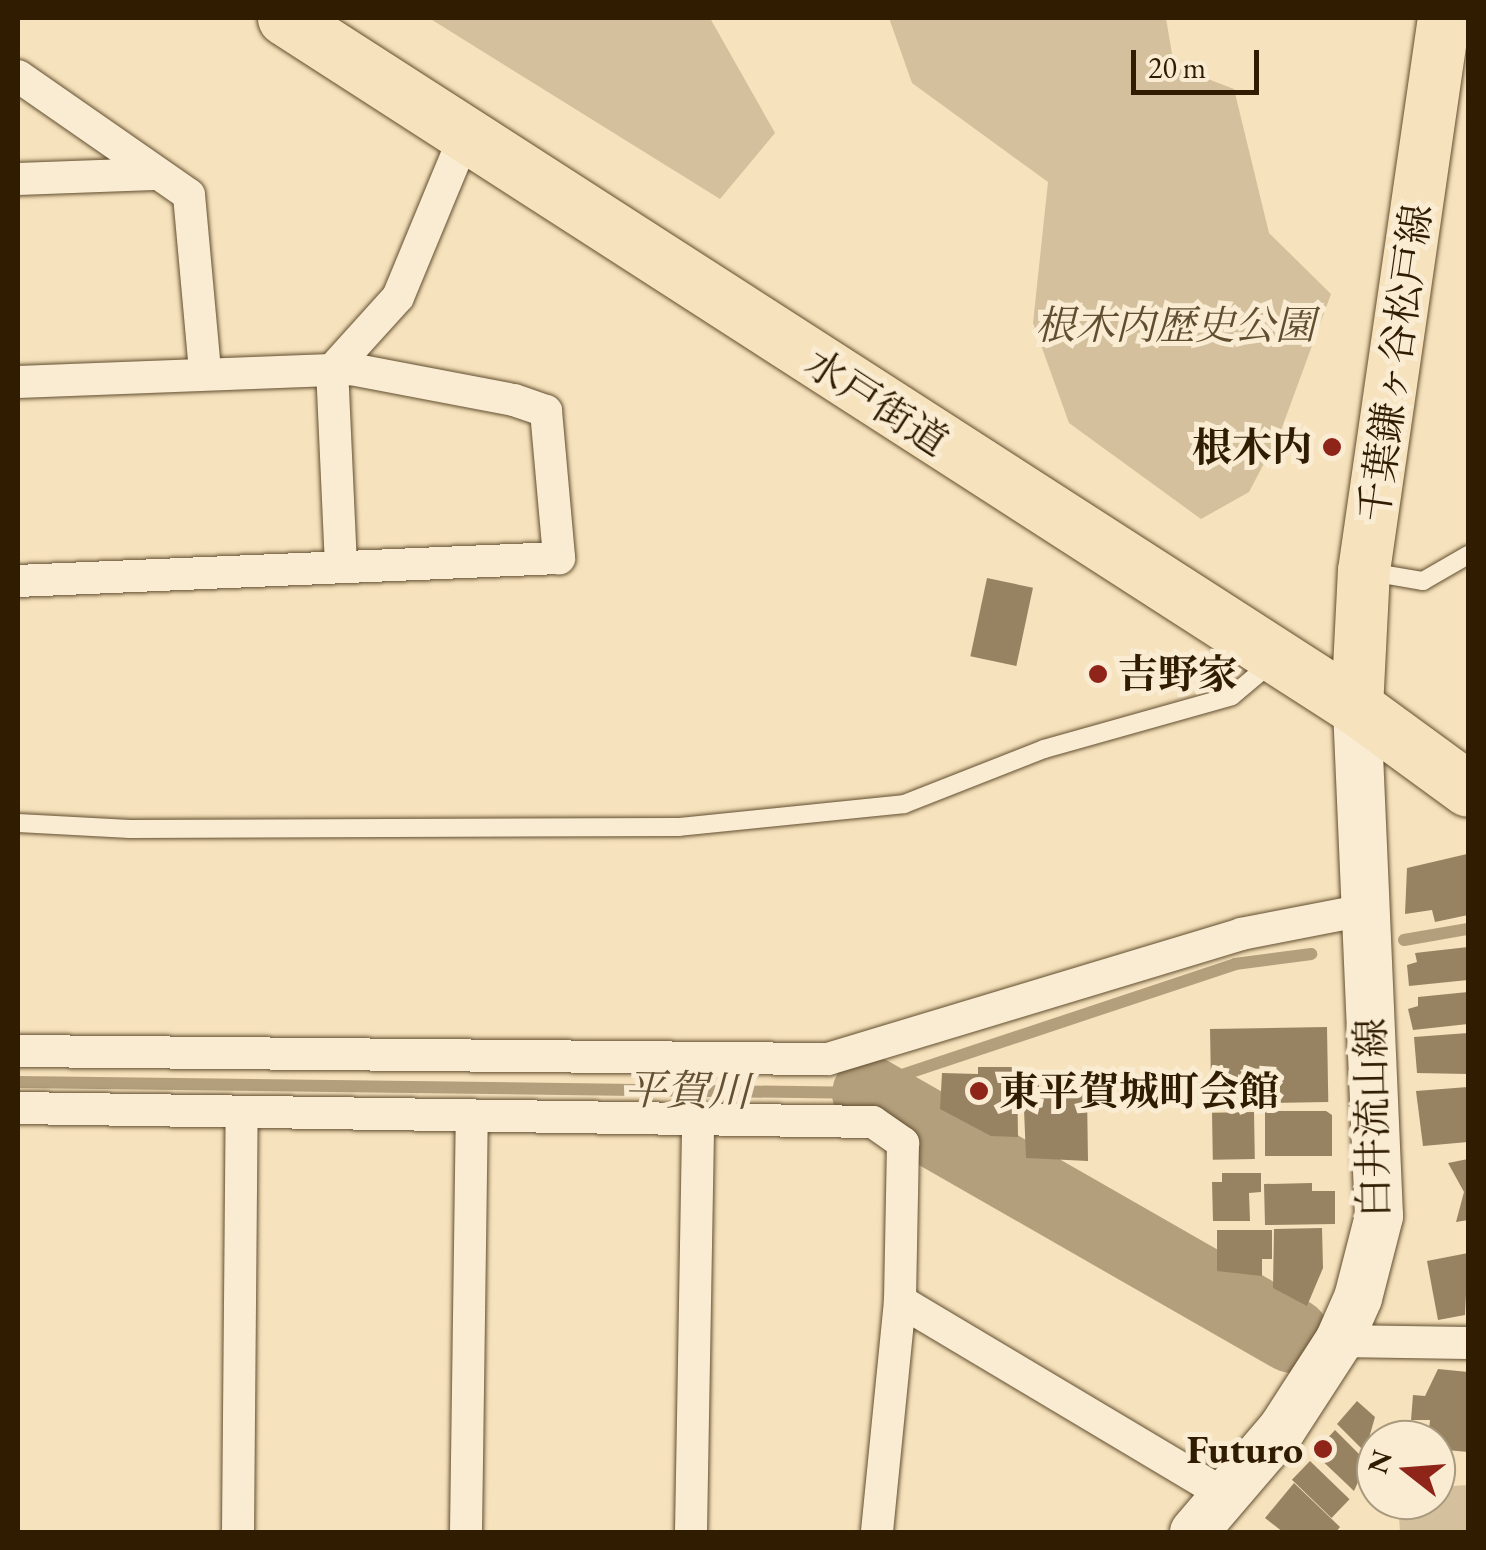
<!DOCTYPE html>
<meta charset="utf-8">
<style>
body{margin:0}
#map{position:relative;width:1486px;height:1550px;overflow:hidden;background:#f6e2bc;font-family:"EB Garamond","Noto Serif JP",serif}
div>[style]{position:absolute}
.green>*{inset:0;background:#d4c09c}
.stream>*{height:12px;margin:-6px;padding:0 6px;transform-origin:6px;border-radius:6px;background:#b39f7c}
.river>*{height:75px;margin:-37.5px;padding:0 37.5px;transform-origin:37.5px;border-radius:37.5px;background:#b39f7c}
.building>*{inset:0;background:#978362;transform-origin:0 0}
.roads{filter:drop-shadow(0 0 2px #624e2f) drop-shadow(0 0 2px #624e2f)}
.lane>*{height:18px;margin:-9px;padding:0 9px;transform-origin:9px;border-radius:9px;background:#f9ecd3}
.street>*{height:32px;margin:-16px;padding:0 16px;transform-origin:16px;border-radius:16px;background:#f9ecd3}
.secondary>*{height:48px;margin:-24px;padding:0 24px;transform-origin:24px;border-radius:24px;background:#f9ecd3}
.primary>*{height:52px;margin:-26px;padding:0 26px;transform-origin:26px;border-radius:26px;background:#f6e2bc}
.highway>*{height:55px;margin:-27.5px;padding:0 27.5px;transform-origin:27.5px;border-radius:27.5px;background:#f6e2bc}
.dots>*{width:28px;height:28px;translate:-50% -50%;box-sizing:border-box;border:5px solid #f9ecd3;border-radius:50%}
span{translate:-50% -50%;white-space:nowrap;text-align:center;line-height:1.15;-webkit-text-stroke:10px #f9ecd3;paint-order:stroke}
.park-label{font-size:40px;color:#614d2f;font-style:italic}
.street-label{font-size:40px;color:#301c00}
.poi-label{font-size:40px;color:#301c00;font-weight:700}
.right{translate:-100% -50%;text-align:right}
.left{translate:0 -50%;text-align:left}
.water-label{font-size:42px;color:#645032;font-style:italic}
.frame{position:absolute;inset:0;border:20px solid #301c00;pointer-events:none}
.north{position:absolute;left:1356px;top:1420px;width:100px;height:100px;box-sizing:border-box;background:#f9ecd3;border:2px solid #a9997f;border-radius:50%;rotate:287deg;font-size:28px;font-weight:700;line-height:40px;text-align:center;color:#301c00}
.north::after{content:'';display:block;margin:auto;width:35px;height:45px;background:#8f2418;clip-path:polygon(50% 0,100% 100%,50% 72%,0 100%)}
.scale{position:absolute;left:1131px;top:50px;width:128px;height:45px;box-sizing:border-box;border:5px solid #301c00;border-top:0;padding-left:12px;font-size:30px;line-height:35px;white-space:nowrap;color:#301c00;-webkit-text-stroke:8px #f9ecd3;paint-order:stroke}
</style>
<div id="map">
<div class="green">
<div style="clip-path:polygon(429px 18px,710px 18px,775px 133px,720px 199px)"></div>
<div style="clip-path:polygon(889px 18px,1166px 18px,1174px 66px,1234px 89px,1269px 233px,1331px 294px,1280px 433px,1249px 492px,1201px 519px,1069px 423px,1033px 323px,1048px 182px,912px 83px)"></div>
<div style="clip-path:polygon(1468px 1485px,1468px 1532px,1400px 1532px,1398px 1500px,1436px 1500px,1436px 1487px)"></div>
</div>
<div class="stream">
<div style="left:1404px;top:940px;width:65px;rotate:-9.8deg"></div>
<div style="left:18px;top:1082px;width:851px;rotate:0.74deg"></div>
<div style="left:869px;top:1093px;width:19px;rotate:-39deg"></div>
<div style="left:884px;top:1081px;width:370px;rotate:-18.4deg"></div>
<div style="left:1235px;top:964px;width:77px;rotate:-7.5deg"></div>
</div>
<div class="river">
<div style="left:869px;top:1093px;width:487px;rotate:29.8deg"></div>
</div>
<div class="building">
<div style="left:987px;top:578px;width:47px;height:80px;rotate:12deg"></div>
<div style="clip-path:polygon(1467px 854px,1468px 915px,1435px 922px,1432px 910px,1405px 914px,1407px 868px)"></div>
<div style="clip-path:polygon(1468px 947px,1468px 980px,1409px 986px,1407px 965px,1417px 962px,1415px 953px)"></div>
<div style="clip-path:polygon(1468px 992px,1468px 1024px,1413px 1030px,1408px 1009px,1418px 1006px,1418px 997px)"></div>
<div style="left:1327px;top:1027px;width:75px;height:117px;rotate:89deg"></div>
<div style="clip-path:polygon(1468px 1033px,1467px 1074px,1417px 1073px,1414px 1037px)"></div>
<div style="clip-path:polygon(978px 1067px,1017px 1067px,1018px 1137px,991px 1136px,940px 1109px,942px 1073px,978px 1074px)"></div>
<div style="clip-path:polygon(1039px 1084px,1039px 1093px,1087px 1092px,1088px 1161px,1026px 1158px,1023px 1085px)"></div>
<div style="clip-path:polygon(1468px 1087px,1468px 1142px,1423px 1146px,1416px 1091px)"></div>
<div style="clip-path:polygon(1265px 1111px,1326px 1111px,1332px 1115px,1332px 1156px,1265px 1156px)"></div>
<div style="left:1254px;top:1112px;width:47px;height:42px;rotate:89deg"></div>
<div style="clip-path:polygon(1468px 1159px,1468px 1220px,1456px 1222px,1464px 1192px,1448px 1163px)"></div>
<div style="clip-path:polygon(1222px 1173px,1261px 1173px,1261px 1192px,1249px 1193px,1250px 1221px,1213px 1221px,1212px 1182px,1222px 1182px)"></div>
<div style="clip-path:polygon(1312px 1183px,1312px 1191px,1335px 1191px,1335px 1224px,1265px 1225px,1264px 1184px)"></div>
<div style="clip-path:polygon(1322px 1228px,1323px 1268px,1307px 1306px,1273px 1288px,1274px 1229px)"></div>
<div style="clip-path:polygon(1217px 1230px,1272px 1230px,1272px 1259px,1262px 1259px,1262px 1276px,1217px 1271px)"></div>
<div style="clip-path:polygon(1468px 1253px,1465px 1315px,1438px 1320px,1427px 1261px)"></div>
<div style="clip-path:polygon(1438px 1369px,1468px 1372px,1468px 1452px,1436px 1449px,1436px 1440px,1428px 1440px,1430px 1420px,1411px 1420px,1413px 1395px,1425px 1396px)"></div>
<div style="clip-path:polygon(1357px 1401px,1375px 1417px,1365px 1452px,1337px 1424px)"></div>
<div style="clip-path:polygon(1335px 1430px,1367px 1462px,1354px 1491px,1314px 1453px)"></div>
<div style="left:1310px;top:1461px;width:55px;height:26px;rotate:44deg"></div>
<div style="clip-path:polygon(1294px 1483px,1340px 1527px,1336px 1532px,1283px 1532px,1265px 1518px)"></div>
</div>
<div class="roads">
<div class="lane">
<div style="left:1370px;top:572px;width:54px;rotate:9.6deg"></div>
<div style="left:1423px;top:581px;width:52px;rotate:-30deg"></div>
<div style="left:18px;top:823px;width:112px;rotate:3.1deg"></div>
<div style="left:130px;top:829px;width:549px;rotate:-0.21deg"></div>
<div style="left:679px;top:827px;width:226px;rotate:-5.8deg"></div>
<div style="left:904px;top:804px;width:150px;rotate:-21.4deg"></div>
<div style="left:1044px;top:749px;width:195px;rotate:-15.7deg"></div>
<div style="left:1232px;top:696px;width:51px;rotate:-40.2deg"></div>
</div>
<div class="street">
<div style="left:18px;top:76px;width:208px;rotate:34.8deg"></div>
<div style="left:189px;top:195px;width:178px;rotate:84.8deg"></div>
<div style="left:18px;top:179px;width:136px;rotate:-2.1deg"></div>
<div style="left:18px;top:382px;width:333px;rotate:-2.2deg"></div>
<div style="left:351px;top:369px;width:166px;rotate:10.8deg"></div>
<div style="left:514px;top:400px;width:34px;rotate:19deg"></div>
<div style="left:546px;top:411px;width:148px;rotate:84.9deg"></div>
<div style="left:559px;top:558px;width:541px;rotate:177.57deg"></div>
<div style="left:341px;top:566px;width:196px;rotate:-92.6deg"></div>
<div style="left:332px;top:370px;width:98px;rotate:-47.9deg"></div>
<div style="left:398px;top:297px;width:175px;rotate:-67.5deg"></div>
<div style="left:18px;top:1051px;width:810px;rotate:0.57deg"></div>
<div style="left:828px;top:1059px;width:432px;rotate:-16.8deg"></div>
<div style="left:1241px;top:934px;width:125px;rotate:-11deg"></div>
<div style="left:18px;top:1108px;width:855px;rotate:0.94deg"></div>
<div style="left:873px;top:1122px;width:37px;rotate:35deg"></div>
<div style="left:903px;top:1143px;width:158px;rotate:91.1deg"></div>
<div style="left:900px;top:1301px;width:232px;rotate:95.7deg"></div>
<div style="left:900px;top:1301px;width:379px;rotate:30.8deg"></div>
<div style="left:1339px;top:1341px;width:129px;rotate:0.9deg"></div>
<div style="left:238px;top:1532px;width:418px;rotate:-89.5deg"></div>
<div style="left:466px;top:1532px;width:416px;rotate:-89.2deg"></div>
<div style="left:691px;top:1532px;width:414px;rotate:-89deg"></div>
</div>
<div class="secondary">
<div style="left:1194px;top:1532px;width:135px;rotate:-49.5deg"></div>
<div style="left:1282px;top:1429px;width:105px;rotate:-57.1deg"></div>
<div style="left:1339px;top:1341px;width:47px;rotate:-66.2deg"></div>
<div style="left:1358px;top:1298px;width:85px;rotate:-75.6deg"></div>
<div style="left:1379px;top:1216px;width:508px;rotate:-92.48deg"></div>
</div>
<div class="primary">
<div style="left:1357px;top:708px;width:137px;rotate:-87.1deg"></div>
<div style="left:1364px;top:571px;width:559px;rotate:-81.77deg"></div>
</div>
<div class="highway">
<div style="left:285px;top:18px;width:1275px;rotate:32.77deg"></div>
<div style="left:1357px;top:708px;width:137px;rotate:36.1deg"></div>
</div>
</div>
<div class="dots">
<div style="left:1332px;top:447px;background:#8f2418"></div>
<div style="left:1098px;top:674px;background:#8f2418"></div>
<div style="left:979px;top:1091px;background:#8f2418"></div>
<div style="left:1323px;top:1449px;background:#8f2418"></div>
</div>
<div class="park-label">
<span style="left:1175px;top:325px">根木内歴史公園</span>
</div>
<div class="street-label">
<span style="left:1395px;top:363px;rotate:-82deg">千葉鎌ヶ谷松戸線</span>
<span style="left:877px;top:402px;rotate:33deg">水戸街道</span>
<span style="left:1372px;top:1118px;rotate:-91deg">白井流山線</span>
</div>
<div class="poi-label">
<span class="right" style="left:1312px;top:447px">根木内</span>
<span class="left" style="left:1118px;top:674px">吉野家</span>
<span class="left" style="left:999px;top:1091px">東平賀城町会館</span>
<span class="right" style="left:1303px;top:1449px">Futuro</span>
</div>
<div class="water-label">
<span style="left:687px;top:1091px;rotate:1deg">平賀川</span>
</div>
<div class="frame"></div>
<div class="north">N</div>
<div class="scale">20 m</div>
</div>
